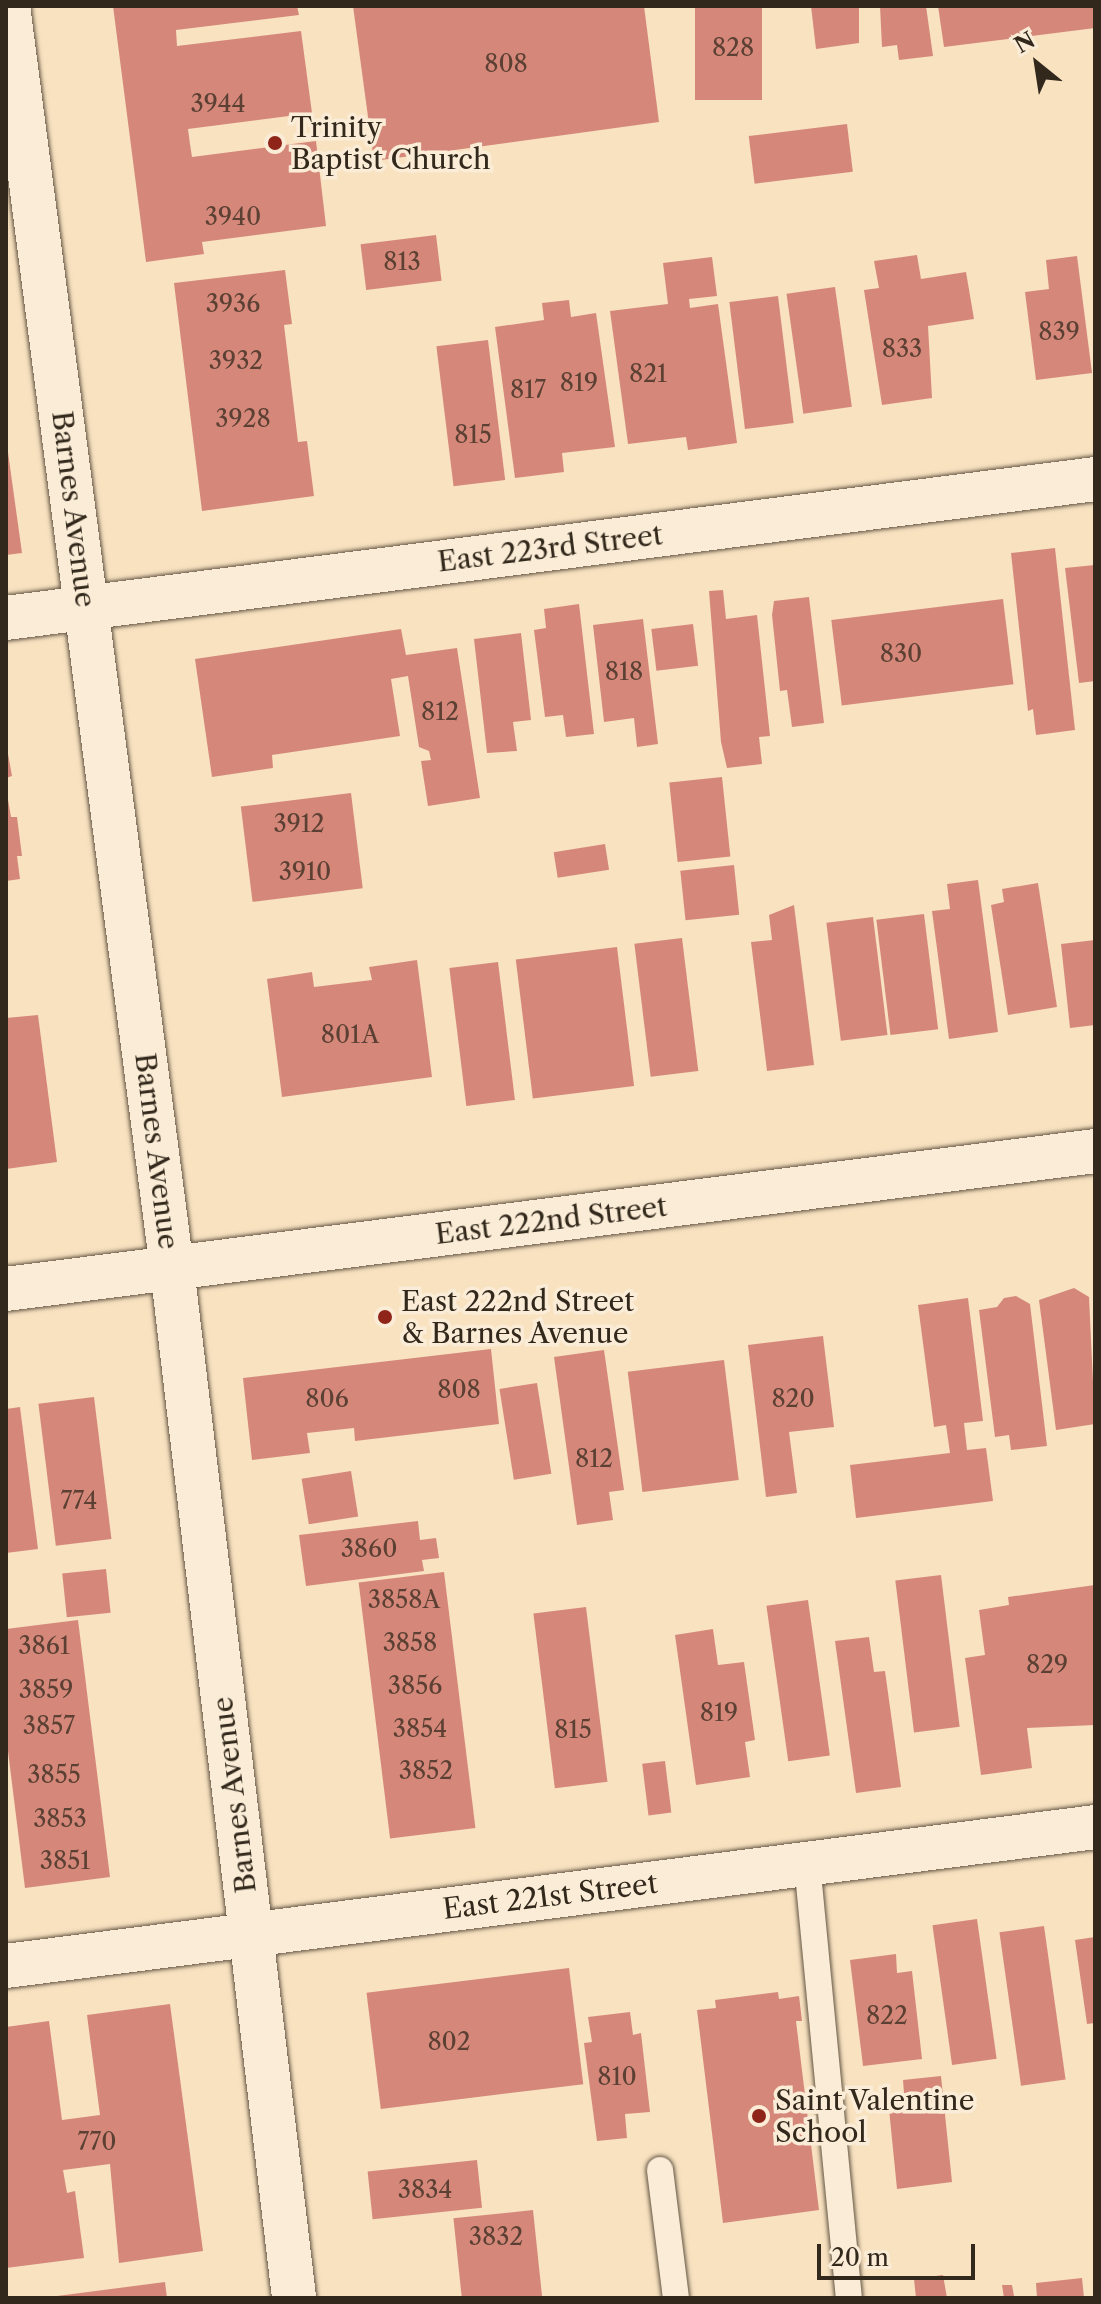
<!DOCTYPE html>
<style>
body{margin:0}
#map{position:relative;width:1101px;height:2304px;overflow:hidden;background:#f8e2c0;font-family:"Libre Caslon Text",serif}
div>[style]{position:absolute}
.building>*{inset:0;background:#d5887a;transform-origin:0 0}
.roads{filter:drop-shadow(0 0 2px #645644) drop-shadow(0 0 2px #645644)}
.lane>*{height:26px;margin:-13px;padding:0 13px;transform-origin:13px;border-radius:13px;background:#faecd6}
.street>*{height:44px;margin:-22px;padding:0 22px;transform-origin:22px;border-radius:22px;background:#faecd6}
.secondary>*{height:44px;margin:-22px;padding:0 22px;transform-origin:22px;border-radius:22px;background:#faecd6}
.dots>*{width:22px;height:22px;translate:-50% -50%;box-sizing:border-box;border:4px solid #faecd6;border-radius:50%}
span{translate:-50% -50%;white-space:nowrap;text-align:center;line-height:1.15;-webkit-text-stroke:7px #faecd6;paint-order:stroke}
.number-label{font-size:24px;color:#5b4033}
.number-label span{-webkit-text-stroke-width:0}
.poi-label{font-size:28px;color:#32281b}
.left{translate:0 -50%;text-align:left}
.street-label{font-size:28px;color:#32281b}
.frame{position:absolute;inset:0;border:8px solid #32281b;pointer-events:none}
.north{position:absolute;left:997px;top:24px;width:80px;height:80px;-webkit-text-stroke:6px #faecd6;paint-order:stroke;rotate:330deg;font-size:22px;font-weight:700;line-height:32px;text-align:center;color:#32281b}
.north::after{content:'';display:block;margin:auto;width:28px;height:36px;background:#32281b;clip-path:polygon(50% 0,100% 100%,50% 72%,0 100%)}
.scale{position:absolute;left:817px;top:2244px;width:158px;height:36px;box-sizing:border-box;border:4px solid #32281b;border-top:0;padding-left:10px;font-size:24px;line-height:28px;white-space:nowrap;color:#32281b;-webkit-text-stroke:6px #faecd6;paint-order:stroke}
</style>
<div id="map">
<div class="building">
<div style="clip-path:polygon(113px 6px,297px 6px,299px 15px,176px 30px,177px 46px,301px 31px,312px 113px,188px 129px,190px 144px,192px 157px,316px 141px,326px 226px,202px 242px,204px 254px,146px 262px)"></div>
<div style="clip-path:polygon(353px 6px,644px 6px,659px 122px,374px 161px)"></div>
<div style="left:695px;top:6px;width:67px;height:94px"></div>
<div style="clip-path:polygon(811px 6px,859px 6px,859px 43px,816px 49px)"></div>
<div style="clip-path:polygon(880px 6px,926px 6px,933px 56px,899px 60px,897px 45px,882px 47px)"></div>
<div style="clip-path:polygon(938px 6px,1095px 6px,1095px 28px,944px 47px)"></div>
<div style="left:847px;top:124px;width:48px;height:99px;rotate:83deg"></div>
<div style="left:436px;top:235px;width:46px;height:76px;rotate:83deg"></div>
<div style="clip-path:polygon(917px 255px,921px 279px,966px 272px,974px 319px,928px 326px,932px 398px,882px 405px,864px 290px,879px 288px,874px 261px)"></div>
<div style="clip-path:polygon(1077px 256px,1092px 373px,1036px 380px,1025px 292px,1049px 289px,1046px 260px)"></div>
<div style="clip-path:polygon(712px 257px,717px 296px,689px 299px,690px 308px,718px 304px,737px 443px,688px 450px,686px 437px,628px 444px,610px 311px,668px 304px,663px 263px)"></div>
<div style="clip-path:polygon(285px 270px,292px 324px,284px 325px,298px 442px,307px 441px,314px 496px,202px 511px,174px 283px)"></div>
<div style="left:835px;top:287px;width:121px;height:49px;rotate:82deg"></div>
<div style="left:778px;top:296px;width:128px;height:49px;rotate:83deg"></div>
<div style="clip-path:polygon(569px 300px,571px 317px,596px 313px,615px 447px,562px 453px,564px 472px,515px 478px,495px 327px,544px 320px,542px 303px)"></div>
<div style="left:488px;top:340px;width:141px;height:52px;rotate:83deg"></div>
<div style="clip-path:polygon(6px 438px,22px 553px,6px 555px)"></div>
<div style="clip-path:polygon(1055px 548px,1075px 730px,1036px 735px,1033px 709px,1028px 711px,1011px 553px)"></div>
<div style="clip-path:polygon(1095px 565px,1095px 681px,1079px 683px,1065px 568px)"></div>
<div style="clip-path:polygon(723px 590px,726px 619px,757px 615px,770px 736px,759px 737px,762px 764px,727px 768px,721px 742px,709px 591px)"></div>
<div style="clip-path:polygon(809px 597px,824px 723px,792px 727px,787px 690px,780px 691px,772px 615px,774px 601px)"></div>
<div style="left:1003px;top:599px;width:86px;height:173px;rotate:83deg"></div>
<div style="clip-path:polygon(579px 604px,594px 734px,566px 737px,563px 715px,545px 717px,534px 630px,546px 628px,544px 609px)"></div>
<div style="clip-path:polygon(643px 619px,658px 744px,637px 747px,634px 718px,604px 722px,593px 625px)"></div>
<div style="left:693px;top:624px;width:42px;height:42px;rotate:83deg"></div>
<div style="clip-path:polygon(401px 629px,406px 655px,457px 648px,480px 798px,428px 806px,421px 761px,431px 760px,429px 751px,419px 747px,408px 676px,391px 679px,400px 736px,272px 755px,273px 768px,212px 777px,195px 659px)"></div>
<div style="clip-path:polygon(521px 633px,531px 720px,513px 722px,517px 751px,487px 753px,474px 639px)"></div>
<div style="clip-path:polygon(6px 743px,12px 776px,6px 778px)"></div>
<div style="left:722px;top:777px;width:80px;height:53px;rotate:84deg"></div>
<div style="clip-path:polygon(6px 788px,11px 817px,17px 817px,22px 856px,17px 856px,20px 879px,6px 881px)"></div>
<div style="left:351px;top:793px;width:96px;height:111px;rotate:83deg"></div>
<div style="left:605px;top:844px;width:26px;height:52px;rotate:81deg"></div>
<div style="left:734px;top:865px;width:50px;height:54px;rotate:84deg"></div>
<div style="clip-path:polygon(978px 880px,998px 1032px,949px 1039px,932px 911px,950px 909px,947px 884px)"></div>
<div style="clip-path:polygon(1038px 883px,1057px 1007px,1008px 1015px,991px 905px,1004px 902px,1002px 889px)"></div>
<div style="clip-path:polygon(794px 905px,814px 1065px,767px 1071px,751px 942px,772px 940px,769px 915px)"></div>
<div style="left:924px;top:914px;width:116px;height:48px;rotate:83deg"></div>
<div style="left:873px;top:917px;width:119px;height:47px;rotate:83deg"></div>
<div style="left:682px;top:938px;width:134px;height:48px;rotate:83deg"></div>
<div style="clip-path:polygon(1095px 940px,1095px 1025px,1070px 1028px,1061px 944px)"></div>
<div style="left:617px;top:947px;width:140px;height:102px;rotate:83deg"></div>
<div style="clip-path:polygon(417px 960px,432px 1077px,282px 1097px,267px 979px,312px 972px,314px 987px,372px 980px,369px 967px)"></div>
<div style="left:498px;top:962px;width:139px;height:49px;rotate:83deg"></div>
<div style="clip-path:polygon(38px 1015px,57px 1162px,6px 1169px,6px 1018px)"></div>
<div style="clip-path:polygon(1074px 1288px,1089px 1297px,1095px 1424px,1056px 1430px,1039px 1300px)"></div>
<div style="clip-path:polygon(1016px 1296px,1030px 1304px,1047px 1446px,1011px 1450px,1009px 1435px,995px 1437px,979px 1310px,997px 1307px,1004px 1298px)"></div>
<div style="clip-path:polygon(968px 1298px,983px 1421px,964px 1423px,967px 1450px,986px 1448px,993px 1501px,856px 1518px,850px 1465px,950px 1453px,946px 1425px,934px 1427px,918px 1305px)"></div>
<div style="clip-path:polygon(823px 1336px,834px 1427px,789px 1432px,797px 1493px,766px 1497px,748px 1345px)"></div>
<div style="clip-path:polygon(491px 1349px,499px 1424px,355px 1441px,354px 1428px,307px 1433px,310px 1453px,252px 1460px,243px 1378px)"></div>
<div style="clip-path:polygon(604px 1350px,624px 1490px,609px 1492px,613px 1520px,577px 1525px,554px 1357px)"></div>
<div style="left:724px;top:1360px;width:121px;height:97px;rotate:83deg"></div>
<div style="left:537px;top:1383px;width:92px;height:38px;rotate:81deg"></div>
<div style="left:94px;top:1397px;width:143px;height:56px;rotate:83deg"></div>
<div style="clip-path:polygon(20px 1407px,38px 1549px,6px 1553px,6px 1409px)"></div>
<div style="left:351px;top:1471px;width:46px;height:50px;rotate:81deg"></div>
<div style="clip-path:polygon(418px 1521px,420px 1540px,436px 1538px,439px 1558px,422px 1560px,424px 1571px,306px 1586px,299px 1535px)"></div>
<div style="left:106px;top:1569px;width:44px;height:44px;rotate:84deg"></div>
<div style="left:444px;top:1572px;width:258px;height:86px;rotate:83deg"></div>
<div style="left:941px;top:1575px;width:153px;height:46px;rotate:83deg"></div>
<div style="clip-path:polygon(1095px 1585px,1095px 1725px,1027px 1728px,1032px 1768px,981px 1775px,965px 1658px,985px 1655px,979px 1610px,1009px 1605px,1008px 1597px)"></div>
<div style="left:808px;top:1600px;width:157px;height:42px;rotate:82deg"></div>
<div style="left:586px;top:1607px;width:176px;height:53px;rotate:83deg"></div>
<div style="clip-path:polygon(78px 1620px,110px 1877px,25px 1888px,6px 1735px,6px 1629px)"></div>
<div style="clip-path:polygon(713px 1629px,718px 1665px,744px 1662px,755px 1740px,745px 1742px,750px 1777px,696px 1785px,675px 1635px)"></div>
<div style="clip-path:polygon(869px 1637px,874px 1672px,885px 1671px,901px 1787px,856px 1793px,835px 1641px)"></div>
<div style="left:665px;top:1761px;width:52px;height:23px;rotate:83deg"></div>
<div style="left:977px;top:1919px;width:141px;height:45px;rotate:82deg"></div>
<div style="left:1044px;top:1926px;width:155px;height:45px;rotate:82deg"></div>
<div style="clip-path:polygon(1095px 1937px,1095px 2023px,1087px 2024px,1075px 1940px)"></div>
<div style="clip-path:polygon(896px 1954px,897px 1973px,912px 1971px,922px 2059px,863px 2066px,850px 1960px)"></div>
<div style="left:569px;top:1968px;width:117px;height:204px;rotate:83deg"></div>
<div style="clip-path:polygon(778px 1992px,779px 1999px,799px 1996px,802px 2021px,796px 2021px,819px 2210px,723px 2223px,697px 2010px,716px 2008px,715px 2000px)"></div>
<div style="clip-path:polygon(170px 2004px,203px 2251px,119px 2263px,110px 2164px,63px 2170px,67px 2193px,75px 2191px,84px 2258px,6px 2268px,6px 2027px,49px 2021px,62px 2120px,100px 2115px,87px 2015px)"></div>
<div style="clip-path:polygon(630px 2012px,633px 2035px,641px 2033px,650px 2112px,625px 2114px,627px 2138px,597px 2141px,584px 2043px,592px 2042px,588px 2017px)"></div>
<div style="clip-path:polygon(941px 2076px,952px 2182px,897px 2189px,889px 2109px,905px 2106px,903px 2080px)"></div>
<div style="left:477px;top:2160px;width:48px;height:110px;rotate:84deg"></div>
<div style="left:533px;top:2210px;width:89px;height:80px;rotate:84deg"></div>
<div style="clip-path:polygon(943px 2275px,947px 2298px,916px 2298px,914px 2279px)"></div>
<div style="clip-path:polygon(1082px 2278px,1084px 2298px,1037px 2298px,1036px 2283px)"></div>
<div style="clip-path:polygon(165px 2282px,167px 2298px,57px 2298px,57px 2296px)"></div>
<div style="clip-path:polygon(1002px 2285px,1012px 2285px,1014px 2296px,1026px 2298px,1004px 2298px)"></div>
</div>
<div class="roads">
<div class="lane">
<div style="left:807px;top:1863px;width:437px;rotate:84.5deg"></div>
<div style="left:660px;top:2170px;width:129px;rotate:82.9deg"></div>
</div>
<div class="street">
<div style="left:6px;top:618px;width:1098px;rotate:-7.27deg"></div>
<div style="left:6px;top:1966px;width:1098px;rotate:-7.27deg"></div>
</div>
<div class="secondary">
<div style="left:8px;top:6px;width:1273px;rotate:82.6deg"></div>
<div style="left:172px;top:1268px;width:1037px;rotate:83.24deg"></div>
<div style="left:6px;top:1289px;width:1098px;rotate:-7.22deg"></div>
</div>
</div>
<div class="dots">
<div style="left:275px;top:143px;background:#8f2418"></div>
<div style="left:385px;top:1317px;background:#8f2418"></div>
<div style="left:759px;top:2116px;background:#8f2418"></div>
</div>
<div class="number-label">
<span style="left:733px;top:48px">828</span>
<span style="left:506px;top:64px">808</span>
<span style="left:218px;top:104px">3944</span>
<span style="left:233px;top:217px">3940</span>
<span style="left:402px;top:262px">813</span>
<span style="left:233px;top:304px">3936</span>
<span style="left:1059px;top:332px">839</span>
<span style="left:902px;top:349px">833</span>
<span style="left:236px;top:361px">3932</span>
<span style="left:648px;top:374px">821</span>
<span style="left:579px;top:383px">819</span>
<span style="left:528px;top:390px">817</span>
<span style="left:243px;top:419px">3928</span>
<span style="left:473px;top:435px">815</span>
<span style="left:901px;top:654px">830</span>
<span style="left:624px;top:672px">818</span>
<span style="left:440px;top:712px">812</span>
<span style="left:299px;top:824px">3912</span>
<span style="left:305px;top:872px">3910</span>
<span style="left:350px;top:1035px">801A</span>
<span style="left:459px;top:1390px">808</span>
<span style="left:327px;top:1399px">806</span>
<span style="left:793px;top:1399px">820</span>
<span style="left:594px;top:1459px">812</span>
<span style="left:79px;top:1501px">774</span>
<span style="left:369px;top:1549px">3860</span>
<span style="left:404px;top:1600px">3858A</span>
<span style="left:410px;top:1643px">3858</span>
<span style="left:44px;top:1646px">3861</span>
<span style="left:1047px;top:1665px">829</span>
<span style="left:415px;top:1686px">3856</span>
<span style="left:46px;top:1690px">3859</span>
<span style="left:719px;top:1713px">819</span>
<span style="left:49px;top:1726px">3857</span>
<span style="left:420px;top:1729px">3854</span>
<span style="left:573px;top:1730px">815</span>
<span style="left:426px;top:1771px">3852</span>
<span style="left:54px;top:1775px">3855</span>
<span style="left:60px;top:1819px">3853</span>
<span style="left:65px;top:1861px">3851</span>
<span style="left:887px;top:2016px">822</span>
<span style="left:449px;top:2042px">802</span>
<span style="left:617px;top:2077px">810</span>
<span style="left:97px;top:2142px">770</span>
<span style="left:425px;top:2190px">3834</span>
<span style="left:496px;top:2237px">3832</span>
</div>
<div class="poi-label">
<span class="left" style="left:291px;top:143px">Trinity<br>Baptist Church</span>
<span class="left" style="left:401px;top:1317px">East 222nd Street<br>&amp; Barnes Avenue</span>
<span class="left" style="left:775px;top:2116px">Saint Valentine<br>School</span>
</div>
<div class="street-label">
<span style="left:74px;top:509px;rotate:83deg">Barnes Avenue</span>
<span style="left:550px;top:548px;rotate:-7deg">East 223rd Street</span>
<span style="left:157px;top:1151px;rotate:83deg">Barnes Avenue</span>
<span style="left:551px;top:1220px;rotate:-7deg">East 222nd Street</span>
<span style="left:234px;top:1795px;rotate:-97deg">Barnes Avenue</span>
<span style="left:550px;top:1896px;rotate:-7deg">East 221st Street</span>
</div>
<div class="frame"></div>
<div class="north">N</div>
<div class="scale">20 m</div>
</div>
